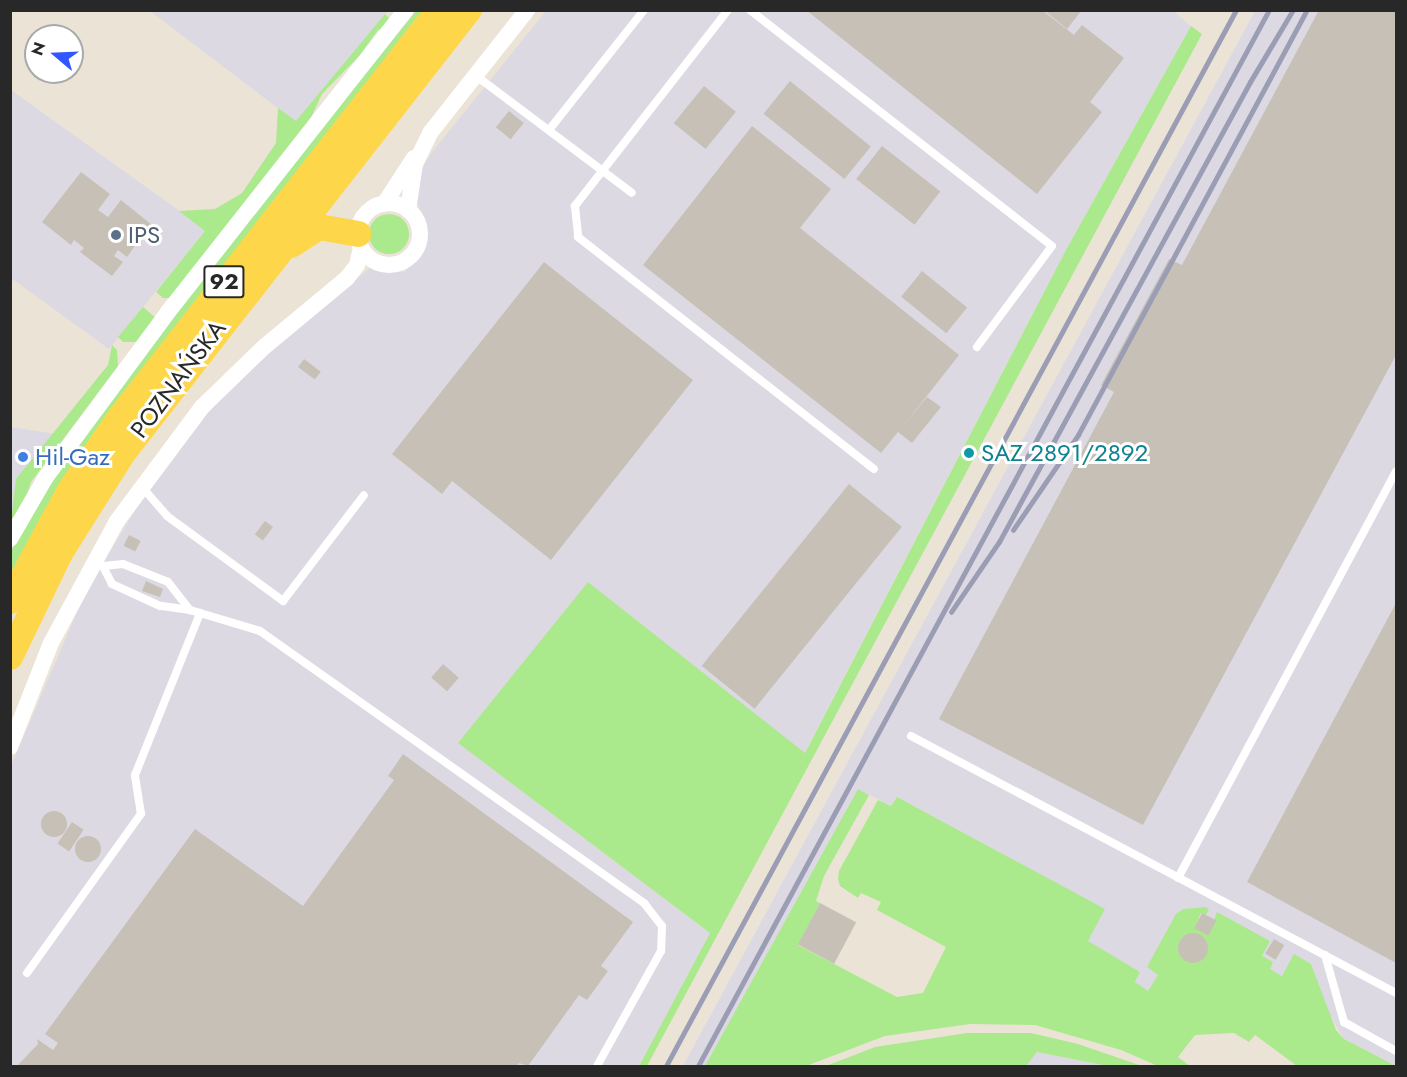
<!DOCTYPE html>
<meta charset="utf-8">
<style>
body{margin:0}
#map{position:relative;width:1407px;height:1077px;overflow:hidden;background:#ece3d7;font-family:Jost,sans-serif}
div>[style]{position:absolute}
.industrial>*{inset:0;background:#dcd9e3}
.green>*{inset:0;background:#abe98d}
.round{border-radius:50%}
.building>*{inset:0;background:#c7c0b7;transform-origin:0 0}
.lane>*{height:8px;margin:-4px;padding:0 4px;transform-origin:4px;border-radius:4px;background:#fff}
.street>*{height:16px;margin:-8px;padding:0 8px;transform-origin:8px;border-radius:8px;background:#fff}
.street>.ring{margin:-8px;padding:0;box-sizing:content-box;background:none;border:16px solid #fff;border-radius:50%}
.primary>*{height:26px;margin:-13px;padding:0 13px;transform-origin:13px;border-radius:13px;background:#fed64a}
.rail>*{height:4.5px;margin:-2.25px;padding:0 2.25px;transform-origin:2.25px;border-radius:2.25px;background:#9a9db4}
.dots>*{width:16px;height:16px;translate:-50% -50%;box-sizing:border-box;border:3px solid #fff;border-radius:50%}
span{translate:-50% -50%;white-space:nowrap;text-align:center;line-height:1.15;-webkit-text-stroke:6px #fff;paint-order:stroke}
.shield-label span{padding:2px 4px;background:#fff;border:2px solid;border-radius:4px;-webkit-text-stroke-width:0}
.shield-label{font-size:22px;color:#282828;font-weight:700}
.service-label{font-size:24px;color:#4e5e75}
.left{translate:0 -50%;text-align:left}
.street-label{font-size:24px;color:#282828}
.culture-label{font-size:24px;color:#0d838f}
.shop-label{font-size:24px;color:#366cbe}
.frame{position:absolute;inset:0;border:12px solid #282828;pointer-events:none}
.north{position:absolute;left:24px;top:24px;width:60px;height:60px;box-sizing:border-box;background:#fff;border:2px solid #a9a9a9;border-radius:50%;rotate:289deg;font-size:16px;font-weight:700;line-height:24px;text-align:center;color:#282828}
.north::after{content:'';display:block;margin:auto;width:21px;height:27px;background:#3155ff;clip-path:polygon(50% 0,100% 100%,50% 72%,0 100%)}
</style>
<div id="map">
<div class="industrial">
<div style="clip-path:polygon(1172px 10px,1191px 26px,1066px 250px,804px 754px,588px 583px,458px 743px,710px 933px,639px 1066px,11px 1066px,10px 768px,87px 589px,137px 507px,211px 409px,287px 336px,370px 268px,404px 272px,417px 260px,427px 242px,424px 219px,415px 198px,418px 175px,432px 152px,546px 11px)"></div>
<div style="clip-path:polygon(150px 11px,388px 11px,296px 122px)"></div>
<div style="clip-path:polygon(1255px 11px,1396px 11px,1396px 1066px,1344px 1039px,1294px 955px,1282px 976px,1269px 969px,1262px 956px,1270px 940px,1216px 920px,1209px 935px,1195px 928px,1205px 907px,1183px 909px,1147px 967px,1158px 975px,1148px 992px,1135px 982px,1140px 972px,1087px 941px,1104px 909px,897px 797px,891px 806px,858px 789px,705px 1066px,683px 1066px)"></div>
<div style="clip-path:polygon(11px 90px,206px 230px,109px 349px,11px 278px)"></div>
<div style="clip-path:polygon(11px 427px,56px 434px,16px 479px,11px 522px)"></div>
<div style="clip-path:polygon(1037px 1052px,1108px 1066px,1026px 1066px)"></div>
</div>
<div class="green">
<div style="clip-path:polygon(416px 11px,430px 11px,36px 533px,11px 573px,11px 551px,49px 485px,167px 321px)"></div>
<div style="clip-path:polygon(385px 14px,389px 18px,385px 27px,378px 30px,360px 55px,322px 94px,307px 126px,171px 298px,163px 298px,156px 292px,205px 231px,179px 211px,215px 209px,242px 193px,276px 143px,278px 108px,296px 121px)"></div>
<div style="clip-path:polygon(1191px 26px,1202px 34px,647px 1066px,639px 1066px,710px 933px,458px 743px,588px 582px,805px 753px,1066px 250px)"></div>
<div class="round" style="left:369px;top:214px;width:40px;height:40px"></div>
<div style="clip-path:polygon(143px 307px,156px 318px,137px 342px,123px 342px,118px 337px)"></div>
<div style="clip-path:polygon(112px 345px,117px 350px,118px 366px,31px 482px,22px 509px,11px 520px,16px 479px,108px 365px)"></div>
<div style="clip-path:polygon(858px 789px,869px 795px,824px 876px,816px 901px,820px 903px,798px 945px,897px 997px,923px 993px,946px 947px,877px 910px,881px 902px,861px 893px,858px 898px,840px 886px,838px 879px,839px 871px,878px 800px,891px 806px,897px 797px,1105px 909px,1088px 941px,1140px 972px,1135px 982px,1148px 991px,1158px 975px,1147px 967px,1176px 914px,1183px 909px,1205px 907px,1209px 909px,1206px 915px,1201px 913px,1195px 928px,1209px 934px,1217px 912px,1270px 941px,1262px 956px,1273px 962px,1270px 969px,1282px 976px,1294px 954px,1311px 964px,1336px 1030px,1344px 1039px,1396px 1066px,1297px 1066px,1255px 1035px,1249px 1042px,1234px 1033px,1195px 1035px,1178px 1057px,1190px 1066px,1158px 1066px,1121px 1050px,1035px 1025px,970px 1024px,885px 1036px,806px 1066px,705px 1066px)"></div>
<div style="clip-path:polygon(967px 1033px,1031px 1033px,1078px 1044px,1142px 1066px,1108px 1066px,1037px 1052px,1026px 1066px,826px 1066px,875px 1047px)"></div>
</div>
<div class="building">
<div style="clip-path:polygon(806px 10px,1042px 10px,1074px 35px,1082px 25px,1124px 58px,1090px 102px,1102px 112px,1037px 194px)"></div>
<div style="clip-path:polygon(1044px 10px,1082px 10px,1067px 29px)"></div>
<div style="clip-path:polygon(1319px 10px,1396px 10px,1396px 355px,1143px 825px,939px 719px,1114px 392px,1101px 385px,1169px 259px,1182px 265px)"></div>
<div style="left:790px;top:81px;width:104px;height:42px;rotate:39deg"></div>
<div style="left:704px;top:86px;width:41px;height:48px;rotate:39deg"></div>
<div style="left:509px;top:111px;width:19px;height:21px;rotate:39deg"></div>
<div style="clip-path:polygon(752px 126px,831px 189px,800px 228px,959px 355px,901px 429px,927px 397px,941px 407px,912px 443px,898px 432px,881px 453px,643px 265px)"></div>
<div style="left:882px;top:146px;width:74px;height:42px;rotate:38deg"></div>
<div style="clip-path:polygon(81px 172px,110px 194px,98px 210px,108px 217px,121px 200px,152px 225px,142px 238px,133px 231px,129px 237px,137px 243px,127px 257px,118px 250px,114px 256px,123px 262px,112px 276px,80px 252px,84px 248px,74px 240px,71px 245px,42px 222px)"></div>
<div style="clip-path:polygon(544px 262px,693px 380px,551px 560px,452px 481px,442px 494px,392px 454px)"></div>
<div style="left:922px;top:271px;width:58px;height:33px;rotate:39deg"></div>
<div style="left:304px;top:359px;width:21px;height:10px;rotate:37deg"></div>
<div style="left:849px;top:484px;width:68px;height:234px;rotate:39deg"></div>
<div style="left:265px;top:521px;width:10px;height:17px;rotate:37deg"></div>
<div style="left:129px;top:535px;width:13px;height:12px;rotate:27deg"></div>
<div style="clip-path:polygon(146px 581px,163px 589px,160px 597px,142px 591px)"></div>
<div style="clip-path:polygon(1396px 603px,1396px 963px,1247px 882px)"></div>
<div style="left:443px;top:664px;width:21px;height:18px;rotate:41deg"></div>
<div style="clip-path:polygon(403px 754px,633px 922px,601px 966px,608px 971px,587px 1000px,579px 995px,528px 1066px,519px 1063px,517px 1066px,17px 1066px,38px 1044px,37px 1039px,53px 1050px,58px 1043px,45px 1034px,195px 829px,303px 906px,394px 780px,388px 776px)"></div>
<div class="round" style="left:41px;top:811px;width:26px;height:26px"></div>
<div style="left:72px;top:822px;width:14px;height:26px;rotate:34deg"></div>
<div class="round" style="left:75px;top:836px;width:26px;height:26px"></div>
<div style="left:820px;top:903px;width:41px;height:47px;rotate:28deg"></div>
<div style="left:1202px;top:913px;width:16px;height:17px;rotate:27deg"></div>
<div class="round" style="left:1178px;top:933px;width:30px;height:30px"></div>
<div style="left:1274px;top:939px;width:12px;height:17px;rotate:31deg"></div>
</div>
<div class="lane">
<div style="left:728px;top:10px;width:249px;rotate:128deg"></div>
<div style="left:575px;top:206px;width:31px;rotate:84deg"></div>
<div style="left:578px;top:237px;width:376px;rotate:38.1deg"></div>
<div style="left:750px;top:10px;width:383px;rotate:38deg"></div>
<div style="left:1052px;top:246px;width:126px;rotate:126.6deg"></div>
<div style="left:475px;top:75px;width:196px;rotate:36.9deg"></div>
<div style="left:549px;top:130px;width:153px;rotate:-51.6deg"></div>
<div style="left:142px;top:487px;width:38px;rotate:49deg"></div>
<div style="left:167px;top:516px;width:144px;rotate:36.2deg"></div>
<div style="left:283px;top:601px;width:133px;rotate:-52.6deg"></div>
<div style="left:123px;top:564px;width:48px;rotate:21.8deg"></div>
<div style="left:168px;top:582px;width:36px;rotate:52deg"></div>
<div style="left:190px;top:610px;width:30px;rotate:-172deg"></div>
<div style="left:160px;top:606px;width:53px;rotate:-155.4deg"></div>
<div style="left:112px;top:584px;width:20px;rotate:-117deg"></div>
<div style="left:103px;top:566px;width:20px;rotate:-6deg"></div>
<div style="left:200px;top:613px;width:63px;rotate:16.7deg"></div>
<div style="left:260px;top:631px;width:471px;rotate:35.3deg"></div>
<div style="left:644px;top:903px;width:29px;rotate:52deg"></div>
<div style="left:662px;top:926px;width:25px;rotate:92deg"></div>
<div style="left:661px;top:951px;width:132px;rotate:119.1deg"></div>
<div style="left:911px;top:736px;width:549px;rotate:27.92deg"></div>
<div style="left:1178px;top:878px;width:461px;rotate:-61.8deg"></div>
<div style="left:1325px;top:955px;width:70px;rotate:74.2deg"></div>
<div style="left:1344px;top:1022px;width:60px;rotate:29.1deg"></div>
<div style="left:27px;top:973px;width:196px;rotate:-54.4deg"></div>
<div style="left:141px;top:814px;width:39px;rotate:-99deg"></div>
<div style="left:135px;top:775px;width:175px;rotate:-68.1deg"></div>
<div style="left:200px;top:613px;width:10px;rotate:-163deg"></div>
</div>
<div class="street">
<div class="ring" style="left:358px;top:203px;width:46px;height:46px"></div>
<div style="left:384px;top:204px;width:55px;rotate:-56.9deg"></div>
<div style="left:408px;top:210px;width:47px;rotate:-81.3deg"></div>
<div style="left:415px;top:164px;width:34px;rotate:-64deg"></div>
<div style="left:430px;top:133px;width:157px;rotate:-51.7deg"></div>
<div style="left:10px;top:539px;width:72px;rotate:-59.9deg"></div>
<div style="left:46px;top:477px;width:205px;rotate:-53.5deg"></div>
<div style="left:168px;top:312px;width:385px;rotate:-51.8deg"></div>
<div style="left:10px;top:747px;width:112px;rotate:-68.5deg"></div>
<div style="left:51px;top:643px;width:139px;rotate:-61.6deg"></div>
<div style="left:117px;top:521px;width:142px;rotate:-53.3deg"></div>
<div style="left:202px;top:407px;width:86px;rotate:-44.1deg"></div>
<div style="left:264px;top:347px;width:108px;rotate:-39.7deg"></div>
<div style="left:347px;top:278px;width:16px;rotate:-52deg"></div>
<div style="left:357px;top:265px;width:18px;rotate:-77deg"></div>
</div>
<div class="primary">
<div style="left:291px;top:245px;width:33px;rotate:-33deg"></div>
<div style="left:319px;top:227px;width:40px;rotate:10deg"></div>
<div style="left:10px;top:601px;width:126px;rotate:-61.6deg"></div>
<div style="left:70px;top:490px;width:90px;rotate:-55.4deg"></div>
<div style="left:121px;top:416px;width:516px;rotate:-51.93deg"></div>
<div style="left:10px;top:657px;width:115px;rotate:-64.3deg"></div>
<div style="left:60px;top:553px;width:118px;rotate:-57.8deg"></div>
<div style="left:123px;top:453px;width:562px;rotate:-52.01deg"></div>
</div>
<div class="rail">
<div style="left:1013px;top:530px;width:115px;rotate:-55.6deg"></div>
<div style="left:1078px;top:435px;width:483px;rotate:-61.7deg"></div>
<div style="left:951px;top:612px;width:85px;rotate:-55.6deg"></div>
<div style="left:999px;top:542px;width:524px;rotate:-61.38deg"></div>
<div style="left:1250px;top:82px;width:84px;rotate:-59.2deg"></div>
<div style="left:666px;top:1066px;width:1200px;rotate:-61.64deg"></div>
<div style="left:698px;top:1066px;width:1200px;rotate:-61.6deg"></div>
</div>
<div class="dots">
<div style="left:116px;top:235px;background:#5c6f8a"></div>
<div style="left:969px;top:453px;background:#0f9aa8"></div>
<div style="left:23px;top:457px;background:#3f7fe0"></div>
</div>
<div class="shield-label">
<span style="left:224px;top:282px">92</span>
</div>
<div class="service-label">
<span class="left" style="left:128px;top:235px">IPS</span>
</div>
<div class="street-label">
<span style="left:178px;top:379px;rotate:-53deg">POZNAŃSKA</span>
</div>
<div class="culture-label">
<span class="left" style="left:981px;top:453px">SAZ 2891/2892</span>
</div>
<div class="shop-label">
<span class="left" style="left:35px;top:457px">Hil-Gaz</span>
</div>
<div class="frame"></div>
<div class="north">N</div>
</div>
